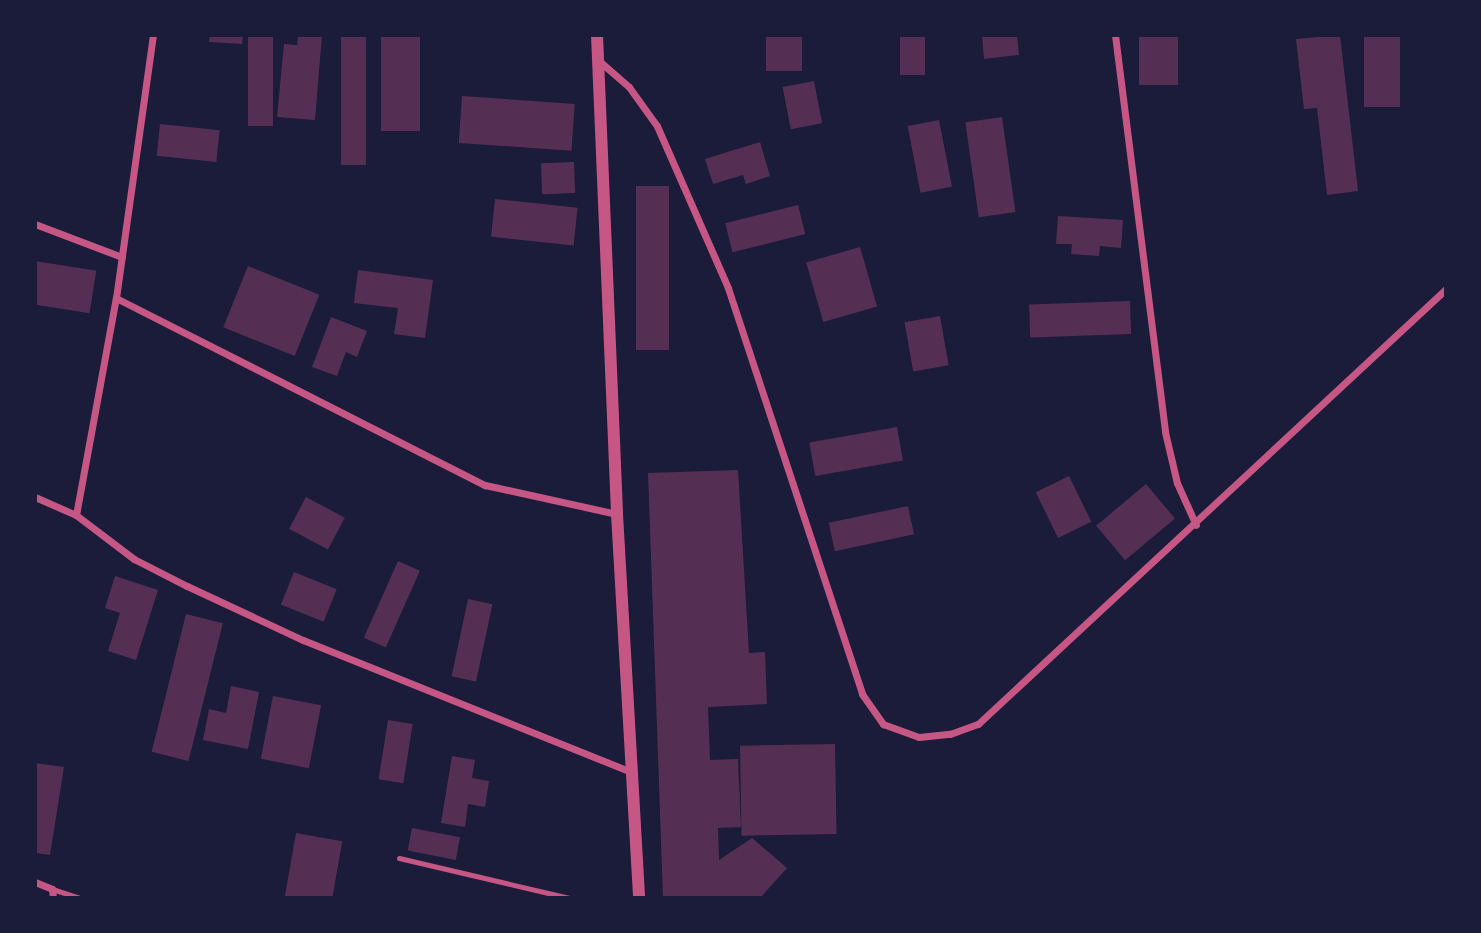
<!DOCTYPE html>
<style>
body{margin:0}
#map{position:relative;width:1481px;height:933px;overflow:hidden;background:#1b1b3a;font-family:Mulish,sans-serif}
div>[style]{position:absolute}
.building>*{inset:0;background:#542f53;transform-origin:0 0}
.service>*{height:5px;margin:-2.5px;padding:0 2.5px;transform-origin:2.5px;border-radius:2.5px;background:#c65784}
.minor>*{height:7px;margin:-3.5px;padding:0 3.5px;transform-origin:3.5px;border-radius:3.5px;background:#c65784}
.tertiary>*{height:12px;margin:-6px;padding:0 6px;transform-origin:6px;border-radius:6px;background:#c65784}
span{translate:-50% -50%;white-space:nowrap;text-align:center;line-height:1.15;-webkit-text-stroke:5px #1b1b3a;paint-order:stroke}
.frame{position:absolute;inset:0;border:37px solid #1b1b3a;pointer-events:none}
</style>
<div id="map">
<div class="building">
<div style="clip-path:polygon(210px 35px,243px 35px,242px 44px,209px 42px)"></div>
<div style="left:248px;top:35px;width:25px;height:91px"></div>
<div style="clip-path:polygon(298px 35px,322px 35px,315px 120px,277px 117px,284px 44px,297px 45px)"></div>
<div style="left:341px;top:35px;width:25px;height:130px"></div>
<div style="left:381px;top:35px;width:39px;height:96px"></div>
<div style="left:766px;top:35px;width:36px;height:36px"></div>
<div style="left:900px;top:35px;width:25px;height:40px"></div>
<div style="clip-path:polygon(982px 35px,1017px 35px,1019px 55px,984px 59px)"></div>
<div style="left:1139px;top:35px;width:39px;height:50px"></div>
<div style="clip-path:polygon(1340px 35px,1358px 191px,1327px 195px,1317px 108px,1304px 109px,1296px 39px)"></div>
<div style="left:1364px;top:35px;width:36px;height:72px"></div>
<div style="left:814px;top:81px;width:43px;height:32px;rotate:79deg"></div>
<div style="left:462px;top:96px;width:113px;height:47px;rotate:4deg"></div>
<div style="left:1002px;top:117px;width:96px;height:37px;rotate:82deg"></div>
<div style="left:939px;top:120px;width:68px;height:32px;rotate:79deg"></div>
<div style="left:160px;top:124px;width:60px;height:32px;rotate:6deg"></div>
<div style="clip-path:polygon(760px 142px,770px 176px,746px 184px,743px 175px,713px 184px,705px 159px)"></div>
<div style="left:574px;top:162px;width:31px;height:33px;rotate:88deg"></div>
<div style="left:636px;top:186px;width:33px;height:164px"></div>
<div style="left:495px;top:199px;width:83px;height:38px;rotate:6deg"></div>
<div style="left:798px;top:205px;width:30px;height:75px;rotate:76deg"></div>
<div style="clip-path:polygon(1058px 216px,1123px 220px,1121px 248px,1100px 246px,1099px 256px,1071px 254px,1072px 244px,1056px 244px)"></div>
<div style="left:860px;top:247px;width:62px;height:56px;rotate:74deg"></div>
<div style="left:35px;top:261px;width:62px;height:43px;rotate:9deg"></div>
<div style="left:248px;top:266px;width:77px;height:66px;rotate:22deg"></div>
<div style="clip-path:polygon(358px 270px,433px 280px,425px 338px,394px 334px,398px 308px,354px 303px)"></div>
<div style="left:1130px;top:301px;width:33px;height:101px;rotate:88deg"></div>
<div style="left:940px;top:316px;width:50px;height:36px;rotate:80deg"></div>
<div style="clip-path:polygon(331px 317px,367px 331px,357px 357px,346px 352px,337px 376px,312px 367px)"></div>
<div style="left:897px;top:427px;width:34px;height:89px;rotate:80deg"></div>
<div style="clip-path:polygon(738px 470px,749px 653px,765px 652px,767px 704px,708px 707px,710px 760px,738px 759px,741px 827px,718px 828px,719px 860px,752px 838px,787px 868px,760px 898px,663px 898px,648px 473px)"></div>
<div style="left:1069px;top:476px;width:51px;height:37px;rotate:64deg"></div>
<div style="left:1146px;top:484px;width:45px;height:65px;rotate:50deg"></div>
<div style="left:306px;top:497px;width:44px;height:36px;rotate:28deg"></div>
<div style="left:908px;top:506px;width:29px;height:81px;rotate:78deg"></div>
<div style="left:398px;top:561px;width:24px;height:84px;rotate:24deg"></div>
<div style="left:294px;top:572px;width:46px;height:35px;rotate:22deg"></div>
<div style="clip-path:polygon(115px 576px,158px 590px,136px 660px,108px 651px,120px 613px,105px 608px)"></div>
<div style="left:468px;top:599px;width:25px;height:79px;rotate:12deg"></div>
<div style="left:186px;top:614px;width:38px;height:142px;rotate:14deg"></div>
<div style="clip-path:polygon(231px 686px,259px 692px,248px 749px,203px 740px,209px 709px,226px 713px)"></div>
<div style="left:273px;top:696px;width:49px;height:64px;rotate:11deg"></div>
<div style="left:388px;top:720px;width:25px;height:60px;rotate:9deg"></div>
<div style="left:835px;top:744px;width:90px;height:95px;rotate:89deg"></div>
<div style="clip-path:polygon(452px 756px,475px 760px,472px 778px,489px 781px,485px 807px,468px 804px,465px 827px,441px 823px)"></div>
<div style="clip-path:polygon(35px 763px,64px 767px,50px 855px,35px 853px)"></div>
<div style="left:412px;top:828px;width:49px;height:23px;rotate:11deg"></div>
<div style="left:296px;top:833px;width:47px;height:66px;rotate:10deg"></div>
</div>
<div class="service">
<div style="left:399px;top:858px;width:175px;rotate:13.2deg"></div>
<div style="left:52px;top:889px;width:29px;rotate:18deg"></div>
</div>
<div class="minor">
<div style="left:1115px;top:35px;width:400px;rotate:82.8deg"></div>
<div style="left:1165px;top:432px;width:52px;rotate:76.8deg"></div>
<div style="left:1177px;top:483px;width:46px;rotate:65.7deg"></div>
<div style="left:598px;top:60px;width:41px;rotate:41.1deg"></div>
<div style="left:629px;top:87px;width:48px;rotate:54.3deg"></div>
<div style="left:657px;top:126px;width:177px;rotate:66.3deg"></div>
<div style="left:728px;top:288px;width:428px;rotate:71.7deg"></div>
<div style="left:862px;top:694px;width:37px;rotate:55deg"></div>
<div style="left:883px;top:724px;width:38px;rotate:20deg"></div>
<div style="left:919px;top:737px;width:31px;rotate:-6deg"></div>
<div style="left:950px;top:734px;width:30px;rotate:-20deg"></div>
<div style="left:978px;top:724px;width:639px;rotate:-42.91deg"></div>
<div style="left:35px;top:224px;width:93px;rotate:20.8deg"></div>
<div style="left:116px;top:298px;width:414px;rotate:26.9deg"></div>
<div style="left:485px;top:485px;width:135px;rotate:12.4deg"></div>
<div style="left:35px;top:497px;width:45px;rotate:23.7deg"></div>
<div style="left:76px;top:515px;width:73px;rotate:37.2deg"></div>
<div style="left:134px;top:559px;width:59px;rotate:27deg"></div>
<div style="left:187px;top:586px;width:128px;rotate:25deg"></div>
<div style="left:303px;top:640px;width:354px;rotate:21.9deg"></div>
<div style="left:76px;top:515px;width:221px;rotate:-79.6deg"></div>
<div style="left:116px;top:298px;width:266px;rotate:-82deg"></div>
<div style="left:35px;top:882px;width:18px;rotate:22deg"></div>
<div style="left:52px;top:889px;width:9px;rotate:84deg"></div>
</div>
<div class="tertiary">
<div style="left:597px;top:35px;width:479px;rotate:87.6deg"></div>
<div style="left:617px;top:514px;width:385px;rotate:86.7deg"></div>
</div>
<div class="frame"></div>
</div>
